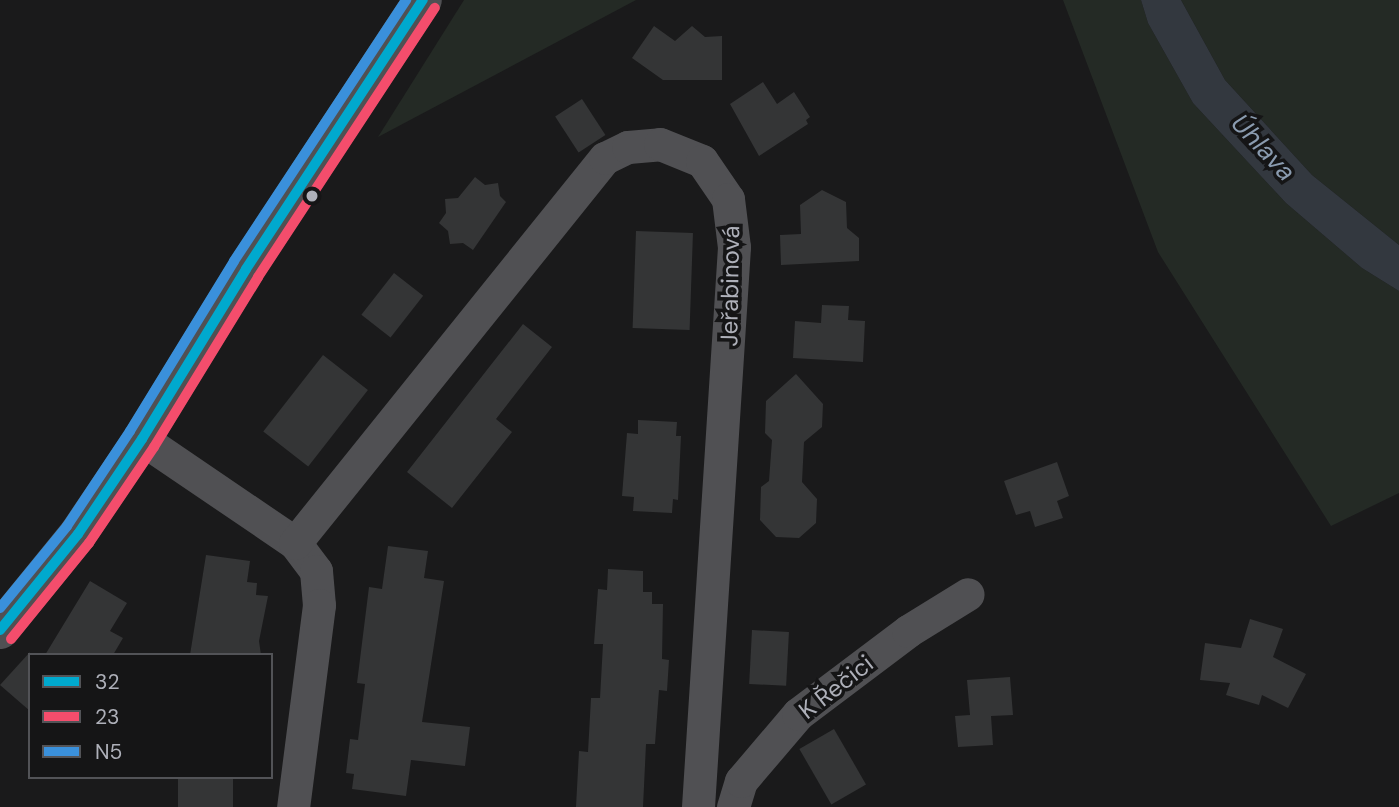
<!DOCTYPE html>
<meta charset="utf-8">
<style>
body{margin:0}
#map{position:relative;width:1399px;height:807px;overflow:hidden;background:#1a1a1b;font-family:"DM Sans",sans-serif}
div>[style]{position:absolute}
.green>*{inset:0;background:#242a25}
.water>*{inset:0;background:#33383f}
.building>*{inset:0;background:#343536;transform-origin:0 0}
.minor>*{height:33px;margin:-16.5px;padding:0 16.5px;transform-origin:16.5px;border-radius:16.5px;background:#505053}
.tertiary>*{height:38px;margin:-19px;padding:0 19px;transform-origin:19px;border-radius:19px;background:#505053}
.bus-1>*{height:10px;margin:-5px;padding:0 5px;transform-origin:5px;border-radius:5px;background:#00a9ce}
.bus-2>*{height:10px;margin:-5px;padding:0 5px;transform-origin:5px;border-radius:5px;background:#f44d6c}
.bus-3>*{height:10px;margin:-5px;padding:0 5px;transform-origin:5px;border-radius:5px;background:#3a90db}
.dots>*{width:19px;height:19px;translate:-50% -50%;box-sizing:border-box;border:4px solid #151516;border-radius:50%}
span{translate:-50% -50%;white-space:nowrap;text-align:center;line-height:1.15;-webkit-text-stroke:7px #151516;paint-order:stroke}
.street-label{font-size:24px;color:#aeb0b9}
.water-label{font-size:26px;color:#8a9baf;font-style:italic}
.legend{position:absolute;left:28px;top:653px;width:245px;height:126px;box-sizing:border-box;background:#151516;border:2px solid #525357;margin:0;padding:9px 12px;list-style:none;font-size:21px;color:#aeb0b9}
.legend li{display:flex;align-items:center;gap:14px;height:35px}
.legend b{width:35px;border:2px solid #525357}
</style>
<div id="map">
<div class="green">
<div style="clip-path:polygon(464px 0,636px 0,378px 137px)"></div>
<div style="clip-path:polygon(1063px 0,1141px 0,1148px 23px,1193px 103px,1286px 203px,1362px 268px,1399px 291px,1399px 493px,1331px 526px,1158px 252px)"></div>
<div style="clip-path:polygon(1181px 0,1399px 0,1399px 245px,1312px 175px,1225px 80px)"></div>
</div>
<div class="water">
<div style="clip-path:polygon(1141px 0,1181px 0,1225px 80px,1312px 175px,1399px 245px,1399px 291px,1362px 268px,1286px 203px,1193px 103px,1148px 23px)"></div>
</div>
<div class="building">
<div style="clip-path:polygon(654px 26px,675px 41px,692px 26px,705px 37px,722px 36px,722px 80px,663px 80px,632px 58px)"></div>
<div style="clip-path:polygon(763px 82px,777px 104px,794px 92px,810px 117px,806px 120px,808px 124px,759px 156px,730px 104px)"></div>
<div style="left:582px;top:99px;width:43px;height:32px;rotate:57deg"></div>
<div style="clip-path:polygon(475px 177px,485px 185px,498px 183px,500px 196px,506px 202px,473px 250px,463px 243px,450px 244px,448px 231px,439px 223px,446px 213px,445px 199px,458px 198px)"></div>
<div style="clip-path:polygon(822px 190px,846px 202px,847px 228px,859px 238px,859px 261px,781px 265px,780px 235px,801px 234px,800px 205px)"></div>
<div style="left:636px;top:231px;width:57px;height:97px;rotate:2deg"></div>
<div style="left:394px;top:273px;width:37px;height:53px;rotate:38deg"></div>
<div style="clip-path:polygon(822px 305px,849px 306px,848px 320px,865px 321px,863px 362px,793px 358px,795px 321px,821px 323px)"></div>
<div style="clip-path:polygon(523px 324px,552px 347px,496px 419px,512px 432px,452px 508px,407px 472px)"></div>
<div style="left:323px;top:355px;width:57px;height:97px;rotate:38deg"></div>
<div style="clip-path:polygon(796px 374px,823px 404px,822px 427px,804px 442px,802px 482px,817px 499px,816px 523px,799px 538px,776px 537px,760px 520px,761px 487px,769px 481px,772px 440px,765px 433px,766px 401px)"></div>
<div style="clip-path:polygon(638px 420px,677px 422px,676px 436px,681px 436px,678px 500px,673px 499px,672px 513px,633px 511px,634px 497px,622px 496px,627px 433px,638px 434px)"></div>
<div style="clip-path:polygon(1057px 462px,1069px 496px,1057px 501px,1063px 518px,1035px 527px,1030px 511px,1016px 515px,1004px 481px)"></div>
<div style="clip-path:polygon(388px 546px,428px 551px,424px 578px,444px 581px,422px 722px,470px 727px,465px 766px,411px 760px,406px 796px,352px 789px,354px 774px,346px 773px,350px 739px,358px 740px,365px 684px,357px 683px,369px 587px,382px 589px)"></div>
<div style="clip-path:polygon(206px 555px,250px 561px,247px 582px,257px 583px,256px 595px,268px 596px,259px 641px,261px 655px,190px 655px)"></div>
<div style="clip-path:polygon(608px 569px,643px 571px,643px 592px,652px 592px,652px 604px,663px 604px,662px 659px,669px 660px,667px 691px,659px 690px,655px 744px,646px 744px,643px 807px,576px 807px,579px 751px,588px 752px,591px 698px,600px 698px,603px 644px,594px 644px,598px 589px,607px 590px)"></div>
<div style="clip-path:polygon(90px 581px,127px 603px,110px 631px,123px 638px,113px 655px,45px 655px)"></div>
<div style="clip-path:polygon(1250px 619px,1283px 629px,1273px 657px,1306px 674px,1288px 708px,1262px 695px,1259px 705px,1226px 695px,1230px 683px,1200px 680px,1205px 643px,1241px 648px)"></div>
<div style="left:752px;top:630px;width:37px;height:54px;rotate:3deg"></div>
<div style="clip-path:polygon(30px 652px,30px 711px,0 685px)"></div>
<div style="clip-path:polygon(1010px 677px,1013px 715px,991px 716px,993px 745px,958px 747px,955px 716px,970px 715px,967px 680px)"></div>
<div style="left:834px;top:729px;width:64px;height:40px;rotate:60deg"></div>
<div style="left:178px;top:777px;width:55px;height:30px"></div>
</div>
<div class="minor">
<div style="left:142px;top:439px;width:185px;rotate:34.2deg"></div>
<div style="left:295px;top:543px;width:35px;rotate:53deg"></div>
<div style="left:316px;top:571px;width:34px;rotate:85deg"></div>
<div style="left:319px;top:605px;width:204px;rotate:97.3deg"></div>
<div style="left:295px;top:543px;width:494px;rotate:-51.2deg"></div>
<div style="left:605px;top:158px;width:25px;rotate:-26deg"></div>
<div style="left:628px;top:147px;width:32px;rotate:-5deg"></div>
<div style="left:660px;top:144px;width:45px;rotate:22deg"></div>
<div style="left:702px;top:161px;width:46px;rotate:55.6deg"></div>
<div style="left:728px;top:199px;width:48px;rotate:82.9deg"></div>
<div style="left:734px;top:247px;width:561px;rotate:93.68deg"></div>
<div style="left:733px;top:807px;width:27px;rotate:-73deg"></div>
<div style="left:741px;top:781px;width:88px;rotate:-49.6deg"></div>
<div style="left:798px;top:714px;width:138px;rotate:-37deg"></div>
<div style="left:908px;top:631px;width:70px;rotate:-31.7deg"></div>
</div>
<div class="tertiary">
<div style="left:0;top:630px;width:124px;rotate:-50.9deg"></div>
<div style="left:78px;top:534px;width:115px;rotate:-56deg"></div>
<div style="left:142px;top:439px;width:199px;rotate:-58.5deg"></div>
<div style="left:246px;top:269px;width:322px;rotate:-56.7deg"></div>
</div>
<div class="bus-1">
<div style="left:0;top:630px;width:124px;rotate:-50.9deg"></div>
<div style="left:78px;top:534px;width:115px;rotate:-56deg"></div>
<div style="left:142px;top:439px;width:199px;rotate:-58.5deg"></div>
<div style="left:246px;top:269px;width:322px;rotate:-56.7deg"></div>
</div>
<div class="bus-2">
<div style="left:11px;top:639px;width:124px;rotate:-50.9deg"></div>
<div style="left:89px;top:543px;width:116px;rotate:-55.9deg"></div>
<div style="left:154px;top:447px;width:199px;rotate:-58.5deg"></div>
<div style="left:258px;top:277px;width:322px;rotate:-56.7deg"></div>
</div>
<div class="bus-3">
<div style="left:0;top:608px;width:106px;rotate:-50.7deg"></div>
<div style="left:67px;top:526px;width:114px;rotate:-56.4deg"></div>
<div style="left:130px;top:431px;width:199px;rotate:-58.5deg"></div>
<div style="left:234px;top:261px;width:313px;rotate:-56.6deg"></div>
</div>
<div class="dots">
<div style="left:312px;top:196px;background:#aeb0b9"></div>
</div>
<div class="street-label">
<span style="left:730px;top:286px;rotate:-89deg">Jeřabinová</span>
<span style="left:836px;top:687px;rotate:-38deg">K Řečici</span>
</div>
<div class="water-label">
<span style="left:1263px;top:148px;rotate:47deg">Úhlava</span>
</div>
<ul class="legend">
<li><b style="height:9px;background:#00a9ce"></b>32</li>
<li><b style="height:9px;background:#f44d6c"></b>23</li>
<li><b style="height:9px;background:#3a90db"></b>N5</li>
</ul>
</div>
